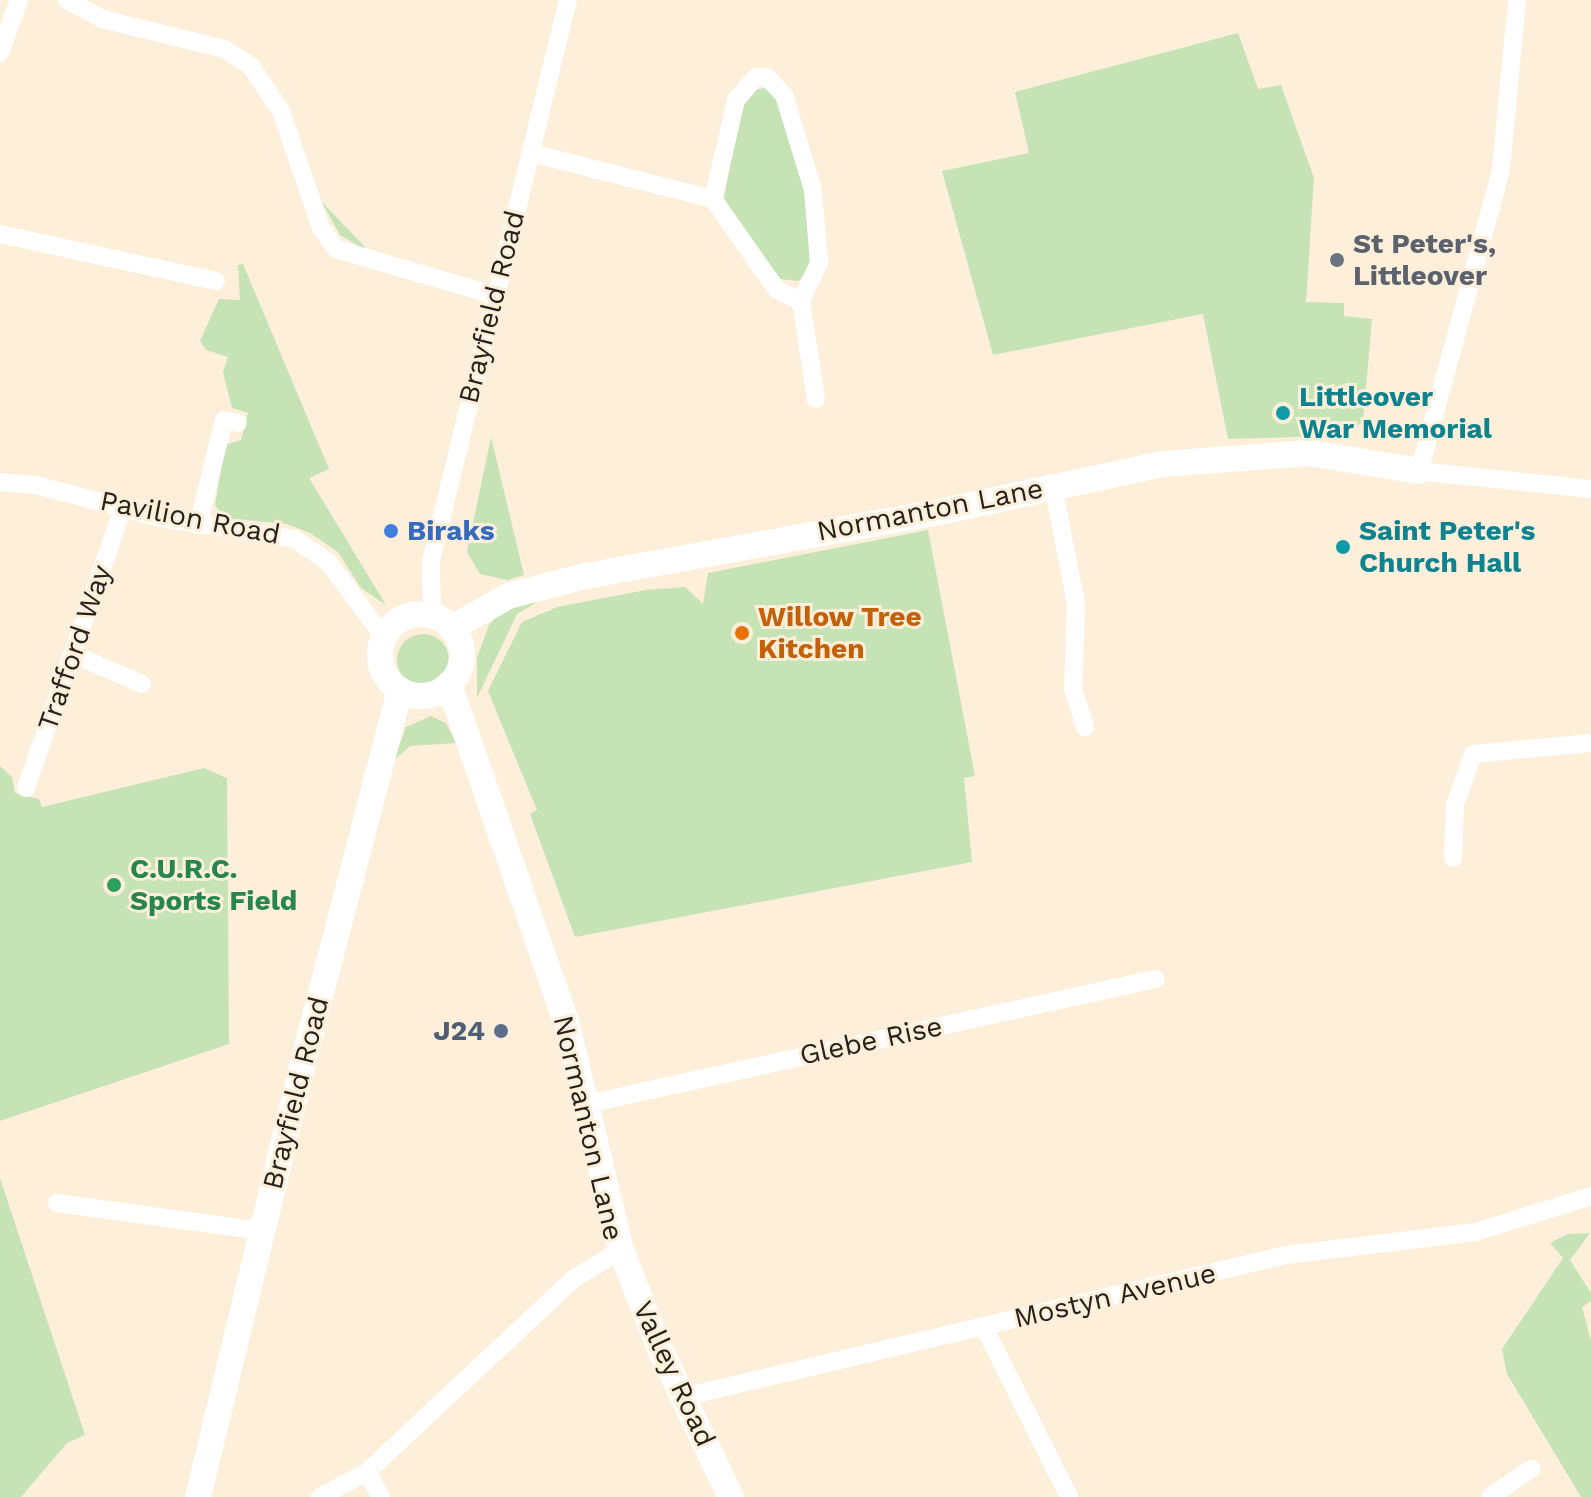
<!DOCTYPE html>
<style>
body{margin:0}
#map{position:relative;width:1591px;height:1497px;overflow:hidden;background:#fdefda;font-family:"Work Sans",sans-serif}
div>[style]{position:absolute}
.green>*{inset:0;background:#c5e3b5}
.round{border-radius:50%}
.street>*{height:18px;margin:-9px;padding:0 9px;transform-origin:9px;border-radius:9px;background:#fff}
.secondary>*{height:26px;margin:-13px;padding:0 13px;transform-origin:13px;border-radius:13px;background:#fff}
.secondary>.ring{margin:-13px;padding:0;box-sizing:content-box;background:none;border:26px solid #fff;border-radius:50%}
.dots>*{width:22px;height:22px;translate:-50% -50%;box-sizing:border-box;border:4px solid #fdefda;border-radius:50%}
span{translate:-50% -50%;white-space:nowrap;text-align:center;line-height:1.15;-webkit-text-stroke:6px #fdefda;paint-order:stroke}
.worship-label{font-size:28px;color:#5b616d;font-weight:700}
.left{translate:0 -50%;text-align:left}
.street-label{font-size:28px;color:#26211a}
.culture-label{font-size:28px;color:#0d838f;font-weight:700}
.shop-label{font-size:28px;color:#366cbe;font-weight:700}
.food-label{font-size:28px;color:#c56008;font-weight:700}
.leisure-label{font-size:28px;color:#27864d;font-weight:700}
.service-label{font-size:28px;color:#4e5e75;font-weight:700}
.right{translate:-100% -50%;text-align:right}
</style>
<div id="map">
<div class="green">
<div style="clip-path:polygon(1238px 33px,1258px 89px,1281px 85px,1314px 178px,1306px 302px,1344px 303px,1344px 316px,1372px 319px,1363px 423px,1328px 436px,1228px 439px,1203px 314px,993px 355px,942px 171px,1029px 153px,1015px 92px)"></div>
<div style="clip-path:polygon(767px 88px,777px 96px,805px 193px,811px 264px,799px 281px,780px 279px,723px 204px,742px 101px,750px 90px)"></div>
<div style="clip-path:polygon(321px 201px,365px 247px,364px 249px,340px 235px)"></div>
<div style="clip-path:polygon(243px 264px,329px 469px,309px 478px,386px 605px,361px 588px,338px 552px,310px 533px,287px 524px,224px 518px,215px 505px,225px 445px,241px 440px,248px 413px,232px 408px,223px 372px,228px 357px,206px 350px,200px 341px,219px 299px,240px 300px,238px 265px)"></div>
<div style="clip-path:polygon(491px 437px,524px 575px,507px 580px,480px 574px,467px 552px)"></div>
<div style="clip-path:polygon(928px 530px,975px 776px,964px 778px,972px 862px,575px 937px,530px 814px,537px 810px,488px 691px,522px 622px,557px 607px,646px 590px,685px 587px,703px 604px,708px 573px)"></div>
<div style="clip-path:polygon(552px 593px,517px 614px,477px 698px,477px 658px,489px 625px,500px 613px)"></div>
<div class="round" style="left:397px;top:634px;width:52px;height:52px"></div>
<div style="clip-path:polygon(431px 716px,446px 723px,456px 743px,410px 746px,394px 760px,406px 727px)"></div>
<div style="clip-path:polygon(0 766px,12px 777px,15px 793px,39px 799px,42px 807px,204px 768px,227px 778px,229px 1044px,0 1121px)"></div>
<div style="clip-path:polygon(0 1178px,85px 1435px,67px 1443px,21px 1497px,0 1497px)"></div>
<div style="clip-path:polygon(1590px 1233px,1570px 1260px,1591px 1293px,1591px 1301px,1582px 1307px,1591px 1341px,1591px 1497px,1581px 1497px,1507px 1374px,1502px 1349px,1563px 1258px,1550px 1243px,1568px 1234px)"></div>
</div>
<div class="street">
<div style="left:67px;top:0;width:40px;rotate:28deg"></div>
<div style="left:102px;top:19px;width:126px;rotate:13.8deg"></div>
<div style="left:224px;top:49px;width:32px;rotate:32deg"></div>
<div style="left:251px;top:66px;width:54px;rotate:56.3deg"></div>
<div style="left:281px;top:111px;width:124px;rotate:71.1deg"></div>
<div style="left:321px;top:228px;width:26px;rotate:54deg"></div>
<div style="left:336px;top:249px;width:165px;rotate:16.2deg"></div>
<div style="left:1517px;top:0;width:171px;rotate:95.4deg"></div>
<div style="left:1501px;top:170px;width:312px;rotate:105.2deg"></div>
<div style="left:1419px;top:471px;width:173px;rotate:6deg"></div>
<div style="left:0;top:53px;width:56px;rotate:-70.3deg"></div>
<div style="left:531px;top:153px;width:188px;rotate:14.2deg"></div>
<div style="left:713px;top:199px;width:102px;rotate:-76.9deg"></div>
<div style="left:736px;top:100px;width:30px;rotate:-49deg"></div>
<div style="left:756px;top:77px;width:11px"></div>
<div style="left:767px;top:77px;width:25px;rotate:47deg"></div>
<div style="left:784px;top:95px;width:99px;rotate:73deg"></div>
<div style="left:813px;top:190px;width:73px;rotate:85.3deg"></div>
<div style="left:819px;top:263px;width:42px;rotate:115.3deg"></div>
<div style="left:801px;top:301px;width:26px;rotate:-155deg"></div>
<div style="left:777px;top:290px;width:111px;rotate:-125.1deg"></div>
<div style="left:0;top:234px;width:221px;rotate:12.3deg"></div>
<div style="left:801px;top:301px;width:99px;rotate:81.3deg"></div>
<div style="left:0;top:482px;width:36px;rotate:5deg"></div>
<div style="left:36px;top:485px;width:124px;rotate:14.9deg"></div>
<div style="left:156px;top:517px;width:141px;rotate:9deg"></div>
<div style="left:295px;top:539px;width:42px;rotate:35.2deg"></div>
<div style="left:329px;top:563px;width:92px;rotate:53.4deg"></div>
<div style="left:1053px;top:486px;width:119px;rotate:78.9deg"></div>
<div style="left:1076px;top:603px;width:85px;rotate:92deg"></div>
<div style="left:1073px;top:688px;width:41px;rotate:72.9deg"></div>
<div style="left:198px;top:525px;width:108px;rotate:-76.1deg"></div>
<div style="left:224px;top:420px;width:14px;rotate:12deg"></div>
<div style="left:432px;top:615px;width:54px;rotate:-91.1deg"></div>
<div style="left:431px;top:561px;width:577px;rotate:-76.28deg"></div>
<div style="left:75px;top:655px;width:73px;rotate:23.4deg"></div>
<div style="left:26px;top:788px;width:296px;rotate:-70.9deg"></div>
<div style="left:1453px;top:858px;width:53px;rotate:-87.8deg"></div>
<div style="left:1455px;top:805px;width:54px;rotate:-70.6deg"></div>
<div style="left:1473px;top:754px;width:119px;rotate:-5.3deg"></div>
<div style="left:587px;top:1104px;width:582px;rotate:-12.41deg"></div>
<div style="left:57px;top:1203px;width:207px;rotate:7.8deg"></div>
<div style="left:984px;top:1327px;width:190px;rotate:63.4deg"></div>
<div style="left:683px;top:1397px;width:619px;rotate:-13.25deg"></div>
<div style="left:1286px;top:1255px;width:191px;rotate:-6.9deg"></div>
<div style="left:1476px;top:1232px;width:121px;rotate:-17.4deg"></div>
<div style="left:367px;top:1472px;width:29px;rotate:61deg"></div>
<div style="left:320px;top:1497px;width:53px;rotate:-28deg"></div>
<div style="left:367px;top:1472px;width:282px;rotate:-43.1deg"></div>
<div style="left:573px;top:1279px;width:56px;rotate:-31.1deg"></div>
<div style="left:1490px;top:1497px;width:50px;rotate:-34.3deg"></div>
</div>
<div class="secondary">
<div class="ring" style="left:380px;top:614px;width:56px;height:56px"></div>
<div style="left:452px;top:628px;width:64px;rotate:-29.7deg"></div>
<div style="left:508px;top:596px;width:81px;rotate:-14.4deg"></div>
<div style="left:586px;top:576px;width:364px;rotate:-10.3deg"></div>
<div style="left:944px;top:511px;width:224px;rotate:-12.1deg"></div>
<div style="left:1163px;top:464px;width:146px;rotate:-4.3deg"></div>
<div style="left:1309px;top:453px;width:111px;rotate:9.3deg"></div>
<div style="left:449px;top:684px;width:357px;rotate:70.9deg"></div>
<div style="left:566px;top:1021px;width:236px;rotate:76.5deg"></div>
<div style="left:621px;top:1250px;width:106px;rotate:68.5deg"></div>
<div style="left:660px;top:1349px;width:164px;rotate:64.4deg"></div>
<div style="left:198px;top:1497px;width:463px;rotate:-76.4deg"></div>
<div style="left:307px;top:1047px;width:369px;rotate:-75.4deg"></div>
</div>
<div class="dots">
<div style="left:1337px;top:260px;background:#6b7280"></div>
<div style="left:1283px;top:413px;background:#0f9aa8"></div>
<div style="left:391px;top:531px;background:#3f7fe0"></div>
<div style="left:1343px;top:547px;background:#0f9aa8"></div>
<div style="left:742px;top:633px;background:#e8710a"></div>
<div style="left:114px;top:885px;background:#2e9e5b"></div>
<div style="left:501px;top:1031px;background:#5c6f8a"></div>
</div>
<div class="worship-label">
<span class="left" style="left:1353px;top:260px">St Peter's,<br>Littleover</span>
</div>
<div class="street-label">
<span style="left:492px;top:307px;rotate:-76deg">Brayfield Road</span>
<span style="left:930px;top:510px;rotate:-11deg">Normanton Lane</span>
<span style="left:190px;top:518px;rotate:11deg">Pavilion Road</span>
<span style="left:75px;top:648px;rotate:-71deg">Trafford Way</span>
<span style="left:871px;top:1041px;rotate:-12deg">Glebe Rise</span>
<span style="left:296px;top:1093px;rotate:-76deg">Brayfield Road</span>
<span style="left:588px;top:1128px;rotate:77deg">Normanton Lane</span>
<span style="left:1115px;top:1296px;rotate:-13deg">Mostyn Avenue</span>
<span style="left:674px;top:1374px;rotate:65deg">Valley Road</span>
</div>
<div class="culture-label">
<span class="left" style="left:1299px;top:413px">Littleover<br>War Memorial</span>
<span class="left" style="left:1359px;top:547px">Saint Peter's<br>Church Hall</span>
</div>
<div class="shop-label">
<span class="left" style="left:407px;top:531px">Biraks</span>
</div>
<div class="food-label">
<span class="left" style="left:758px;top:633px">Willow Tree<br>Kitchen</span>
</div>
<div class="leisure-label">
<span class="left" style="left:130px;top:885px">C.U.R.C.<br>Sports Field</span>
</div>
<div class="service-label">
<span class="right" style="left:485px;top:1031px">J24</span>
</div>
</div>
